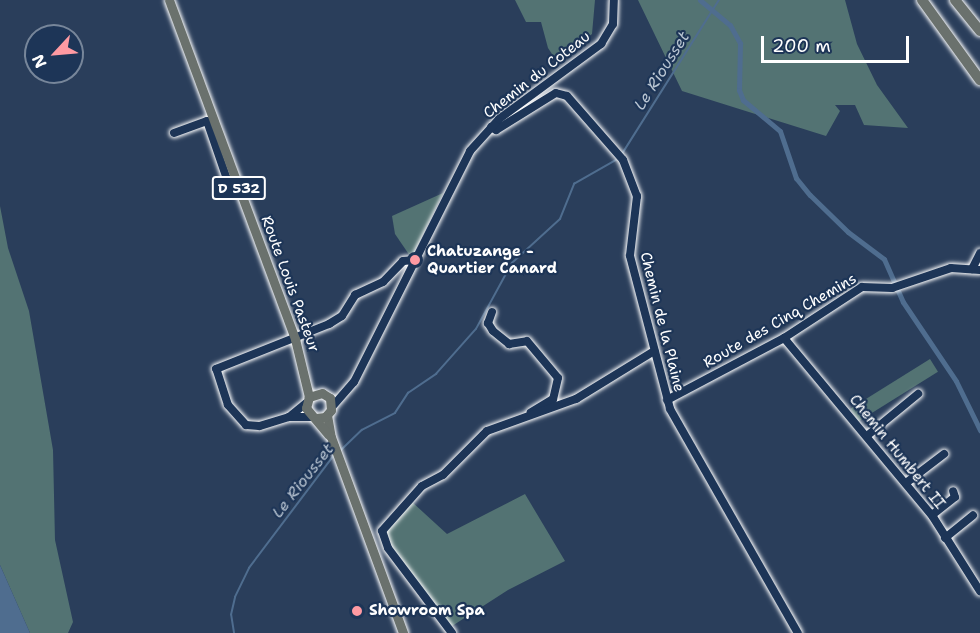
<!DOCTYPE html>
<style>
body{margin:0}
#map{position:relative;width:980px;height:633px;overflow:hidden;background:#2a3e5b;font-family:"Shantell Sans",sans-serif}
div>[style]{position:absolute}
.green>*{inset:0;background:#537373;transform-origin:0 0}
.water>*{inset:0;background:#4f6d8f}
.stream>*{height:1.5px;margin:-0.75px;padding:0 0.75px;transform-origin:0.75px;border-radius:0.75px;background:#4f6d8f}
.canal>*{height:5px;margin:-2.5px;padding:0 2.5px;transform-origin:2.5px;border-radius:2.5px;background:#4f6d8f}
.roads{filter:drop-shadow(0 0 2px #fff) drop-shadow(0 0 2px #fff)}
.minor>*{height:8px;margin:-4px;padding:0 4px;transform-origin:4px;border-radius:4px;background:#1d3557}
.major>*{height:9px;margin:-4.5px;padding:0 4.5px;transform-origin:4.5px;border-radius:4.5px;background:#6a716d}
.highway>*{height:10px;margin:-5px;padding:0 5px;transform-origin:5px;border-radius:5px;background:#6a716d}
.dots>*{width:16px;height:16px;translate:-50% -50%;box-sizing:border-box;border:3px solid #1d3557;border-radius:50%}
span{translate:-50% -50%;white-space:nowrap;text-align:center;line-height:1.15;-webkit-text-stroke:4.5px #1d3557;paint-order:stroke}
.shield-label span{padding:2px 4px;background:#1d3557;border:2px solid;border-radius:4px;-webkit-text-stroke-width:0}
.shield-label{font-size:14px;color:#fff;font-weight:700}
.street-label{font-size:15px;color:#fff}
.poi-label{font-size:15px;color:#fff;font-weight:700}
.left{translate:0 -50%;text-align:left}
.water-label{font-size:16px;color:#b9c5d2;font-style:italic}
.north{position:absolute;left:24px;top:24px;width:60px;height:60px;box-sizing:border-box;background:#1d3557;border:2px solid #77869a;border-radius:50%;rotate:244deg;font-size:16px;font-weight:700;line-height:24px;text-align:center;color:#fff}
.north::after{content:'';display:block;margin:auto;width:21px;height:27px;background:#ff9aa2;clip-path:polygon(50% 0,100% 100%,50% 72%,0 100%)}
.scale{position:absolute;left:761px;top:36px;width:148px;height:27px;box-sizing:border-box;border:3px solid #fff;border-top:0;padding-left:8px;font-size:18px;line-height:21px;white-space:nowrap;color:#fff;-webkit-text-stroke:4px #1d3557;paint-order:stroke}
</style>
<div id="map">
<div class="green">
<div style="clip-path:polygon(515px 0,595px 0,592px 34px,556px 60px,548px 48px,541px 22px,526px 22px)"></div>
<div style="clip-path:polygon(638px 0,845px 0,857px 44px,877px 85px,908px 128px,864px 125px,855px 105px,835px 105px,840px 111px,826px 136px,682px 91px)"></div>
<div style="clip-path:polygon(443px 193px,414px 253px,410px 256px,395px 234px,392px 216px)"></div>
<div style="clip-path:polygon(0 206px,8px 248px,29px 311px,53px 450px,55px 540px,73px 622px,68px 633px,30px 633px,0 565px)"></div>
<div style="left:930px;top:359px;width:15px;height:94px;rotate:58deg"></div>
<div style="clip-path:polygon(525px 494px,565px 561px,508px 590px,449px 628px,386px 540px,386px 530px,412px 502px,447px 534px)"></div>
</div>
<div class="water">
<div style="clip-path:polygon(0 565px,30px 633px,0 633px)"></div>
</div>
<div class="stream">
<div style="left:622px;top:154px;width:182px;rotate:-57.8deg"></div>
<div style="left:340px;top:451px;width:30px;rotate:-44deg"></div>
<div style="left:362px;top:430px;width:37px;rotate:-27deg"></div>
<div style="left:395px;top:413px;width:24px;rotate:-57deg"></div>
<div style="left:408px;top:393px;width:34px;rotate:-34deg"></div>
<div style="left:436px;top:374px;width:60px;rotate:-48.4deg"></div>
<div style="left:476px;top:329px;width:75px;rotate:-61.4deg"></div>
<div style="left:512px;top:263px;width:65px;rotate:-42.5deg"></div>
<div style="left:560px;top:219px;width:38px;rotate:-68deg"></div>
<div style="left:574px;top:184px;width:48px;rotate:-29.7deg"></div>
<div style="left:234px;top:633px;width:18px;rotate:-99deg"></div>
<div style="left:231px;top:615px;width:18px;rotate:-77deg"></div>
<div style="left:235px;top:597px;width:32px;rotate:-64deg"></div>
<div style="left:249px;top:568px;width:141px;rotate:-53deg"></div>
</div>
<div class="canal">
<div style="left:700px;top:0;width:39px;rotate:40deg"></div>
<div style="left:730px;top:25px;width:21px;rotate:61deg"></div>
<div style="left:740px;top:43px;width:47px;rotate:91.2deg"></div>
<div style="left:739px;top:90px;width:11px;rotate:68deg"></div>
<div style="left:743px;top:100px;width:48px;rotate:40deg"></div>
<div style="left:780px;top:131px;width:50px;rotate:71.2deg"></div>
<div style="left:796px;top:178px;width:22px;rotate:51deg"></div>
<div style="left:810px;top:195px;width:53px;rotate:44.2deg"></div>
<div style="left:848px;top:232px;width:45px;rotate:36.9deg"></div>
<div style="left:884px;top:259px;width:47px;rotate:66.2deg"></div>
<div style="left:903px;top:302px;width:95px;rotate:56.1deg"></div>
<div style="left:956px;top:381px;width:55px;rotate:63.9deg"></div>
</div>
<div class="roads">
<div class="minor">
<div style="left:491px;top:127px;width:6px;rotate:31deg"></div>
<div style="left:496px;top:130px;width:70px;rotate:-31.7deg"></div>
<div style="left:556px;top:93px;width:11px;rotate:15deg"></div>
<div style="left:567px;top:96px;width:85px;rotate:48.8deg"></div>
<div style="left:623px;top:160px;width:39px;rotate:69deg"></div>
<div style="left:637px;top:196px;width:60px;rotate:96.7deg"></div>
<div style="left:630px;top:256px;width:158px;rotate:75.3deg"></div>
<div style="left:670px;top:409px;width:258px;rotate:60.3deg"></div>
<div style="left:174px;top:133px;width:35px;rotate:-20deg"></div>
<div style="left:207px;top:121px;width:65px;rotate:71deg"></div>
<div style="left:228px;top:182px;width:8px;rotate:-14deg"></div>
<div style="left:972px;top:269px;width:18px;rotate:-63deg"></div>
<div style="left:492px;top:312px;width:12px;rotate:110deg"></div>
<div style="left:488px;top:323px;width:9px;rotate:58deg"></div>
<div style="left:493px;top:331px;width:21px;rotate:39deg"></div>
<div style="left:509px;top:344px;width:18px;rotate:-9deg"></div>
<div style="left:527px;top:341px;width:48px;rotate:50deg"></div>
<div style="left:558px;top:378px;width:22px;rotate:103deg"></div>
<div style="left:553px;top:399px;width:26px;rotate:149deg"></div>
<div style="left:784px;top:338px;width:233px;rotate:50.2deg"></div>
<div style="left:933px;top:517px;width:88px;rotate:57.6deg"></div>
<div style="left:667px;top:400px;width:132px;rotate:-27.9deg"></div>
<div style="left:784px;top:338px;width:93px;rotate:-33.2deg"></div>
<div style="left:862px;top:287px;width:30px;rotate:2deg"></div>
<div style="left:892px;top:288px;width:62px;rotate:-18.7deg"></div>
<div style="left:951px;top:268px;width:29px;rotate:4deg"></div>
<div style="left:332px;top:407px;width:33px;rotate:-49deg"></div>
<div style="left:354px;top:382px;width:258px;rotate:-63.3deg"></div>
<div style="left:470px;top:151px;width:43px;rotate:-47.8deg"></div>
<div style="left:499px;top:119px;width:127px;rotate:-36.3deg"></div>
<div style="left:601px;top:44px;width:23px;rotate:-59deg"></div>
<div style="left:613px;top:24px;width:24px;rotate:-88deg"></div>
<div style="left:289px;top:417px;width:22px;rotate:-39deg"></div>
<div style="left:313px;top:417px;width:24px;rotate:180deg"></div>
<div style="left:289px;top:417px;width:31px;rotate:163deg"></div>
<div style="left:259px;top:426px;width:13px;rotate:-176deg"></div>
<div style="left:246px;top:425px;width:27px;rotate:-132deg"></div>
<div style="left:228px;top:405px;width:38px;rotate:-108deg"></div>
<div style="left:216px;top:369px;width:122px;rotate:-21.7deg"></div>
<div style="left:329px;top:324px;width:15px;rotate:-32deg"></div>
<div style="left:342px;top:316px;width:25px;rotate:-58deg"></div>
<div style="left:355px;top:295px;width:31px;rotate:-25deg"></div>
<div style="left:383px;top:282px;width:29px;rotate:-46deg"></div>
<div style="left:403px;top:261px;width:12px;rotate:-5deg"></div>
<div style="left:868px;top:435px;width:65px;rotate:-39.4deg"></div>
<div style="left:906px;top:483px;width:48px;rotate:-37.3deg"></div>
<div style="left:932px;top:515px;width:29px;rotate:-38deg"></div>
<div style="left:955px;top:497px;width:6px;rotate:-108deg"></div>
<div style="left:945px;top:538px;width:36px;rotate:-39deg"></div>
<div style="left:452px;top:633px;width:106px;rotate:-127deg"></div>
<div style="left:388px;top:548px;width:18px;rotate:-109deg"></div>
<div style="left:382px;top:531px;width:60px;rotate:-48.4deg"></div>
<div style="left:422px;top:486px;width:24px;rotate:-28deg"></div>
<div style="left:443px;top:475px;width:62px;rotate:-45deg"></div>
<div style="left:487px;top:431px;width:95px;rotate:-19.8deg"></div>
<div style="left:576px;top:399px;width:92px;rotate:-31.6deg"></div>
</div>
<div class="major">
<div style="left:169px;top:0;width:362px;rotate:69.6deg"></div>
<div style="left:295px;top:339px;width:60px;rotate:76.4deg"></div>
<div style="left:327px;top:415px;width:22px;rotate:80deg"></div>
<div style="left:331px;top:437px;width:209px;rotate:69.8deg"></div>
<div style="left:316px;top:418px;width:9px;rotate:-6deg"></div>
<div style="left:325px;top:417px;width:9px;rotate:-49deg"></div>
<div style="left:331px;top:410px;width:12px;rotate:-95deg"></div>
<div style="left:330px;top:398px;width:9px;rotate:-148deg"></div>
<div style="left:322px;top:393px;width:14px;rotate:163deg"></div>
<div style="left:309px;top:397px;width:11px;rotate:105deg"></div>
<div style="left:306px;top:408px;width:35px;rotate:50deg"></div>
</div>
<div class="highway">
<div style="left:922px;top:0;width:99px;rotate:54.1deg"></div>
<div style="left:955px;top:0;width:40px;rotate:51deg"></div>
</div>
</div>
<div class="dots">
<div style="left:415px;top:260px;background:#ff9aa2"></div>
<div style="left:357px;top:611px;background:#ff9aa2"></div>
</div>
<div class="shield-label">
<span style="left:239px;top:188px">D 532</span>
</div>
<div class="street-label">
<span style="left:537px;top:75px;rotate:-38deg">Chemin du Coteau</span>
<span style="left:290px;top:284px;rotate:70deg">Route Louis Pasteur</span>
<span style="left:780px;top:321px;rotate:-30deg">Route des Cinq Chemins</span>
<span style="left:662px;top:322px;rotate:76deg">Chemin de la Plaine</span>
<span style="left:897px;top:452px;rotate:51deg">Chemin Humbert II</span>
</div>
<div class="poi-label">
<span class="left" style="left:427px;top:260px">Chatuzange -<br>Quartier Canard</span>
<span class="left" style="left:369px;top:611px">Showroom Spa</span>
</div>
<div class="water-label">
<span style="left:662px;top:71px;rotate:-58deg">Le Riousset</span>
<span style="left:303px;top:481px;rotate:-52deg">Le Riousset</span>
</div>
<div class="north">N</div>
<div class="scale">200 m</div>
</div>
